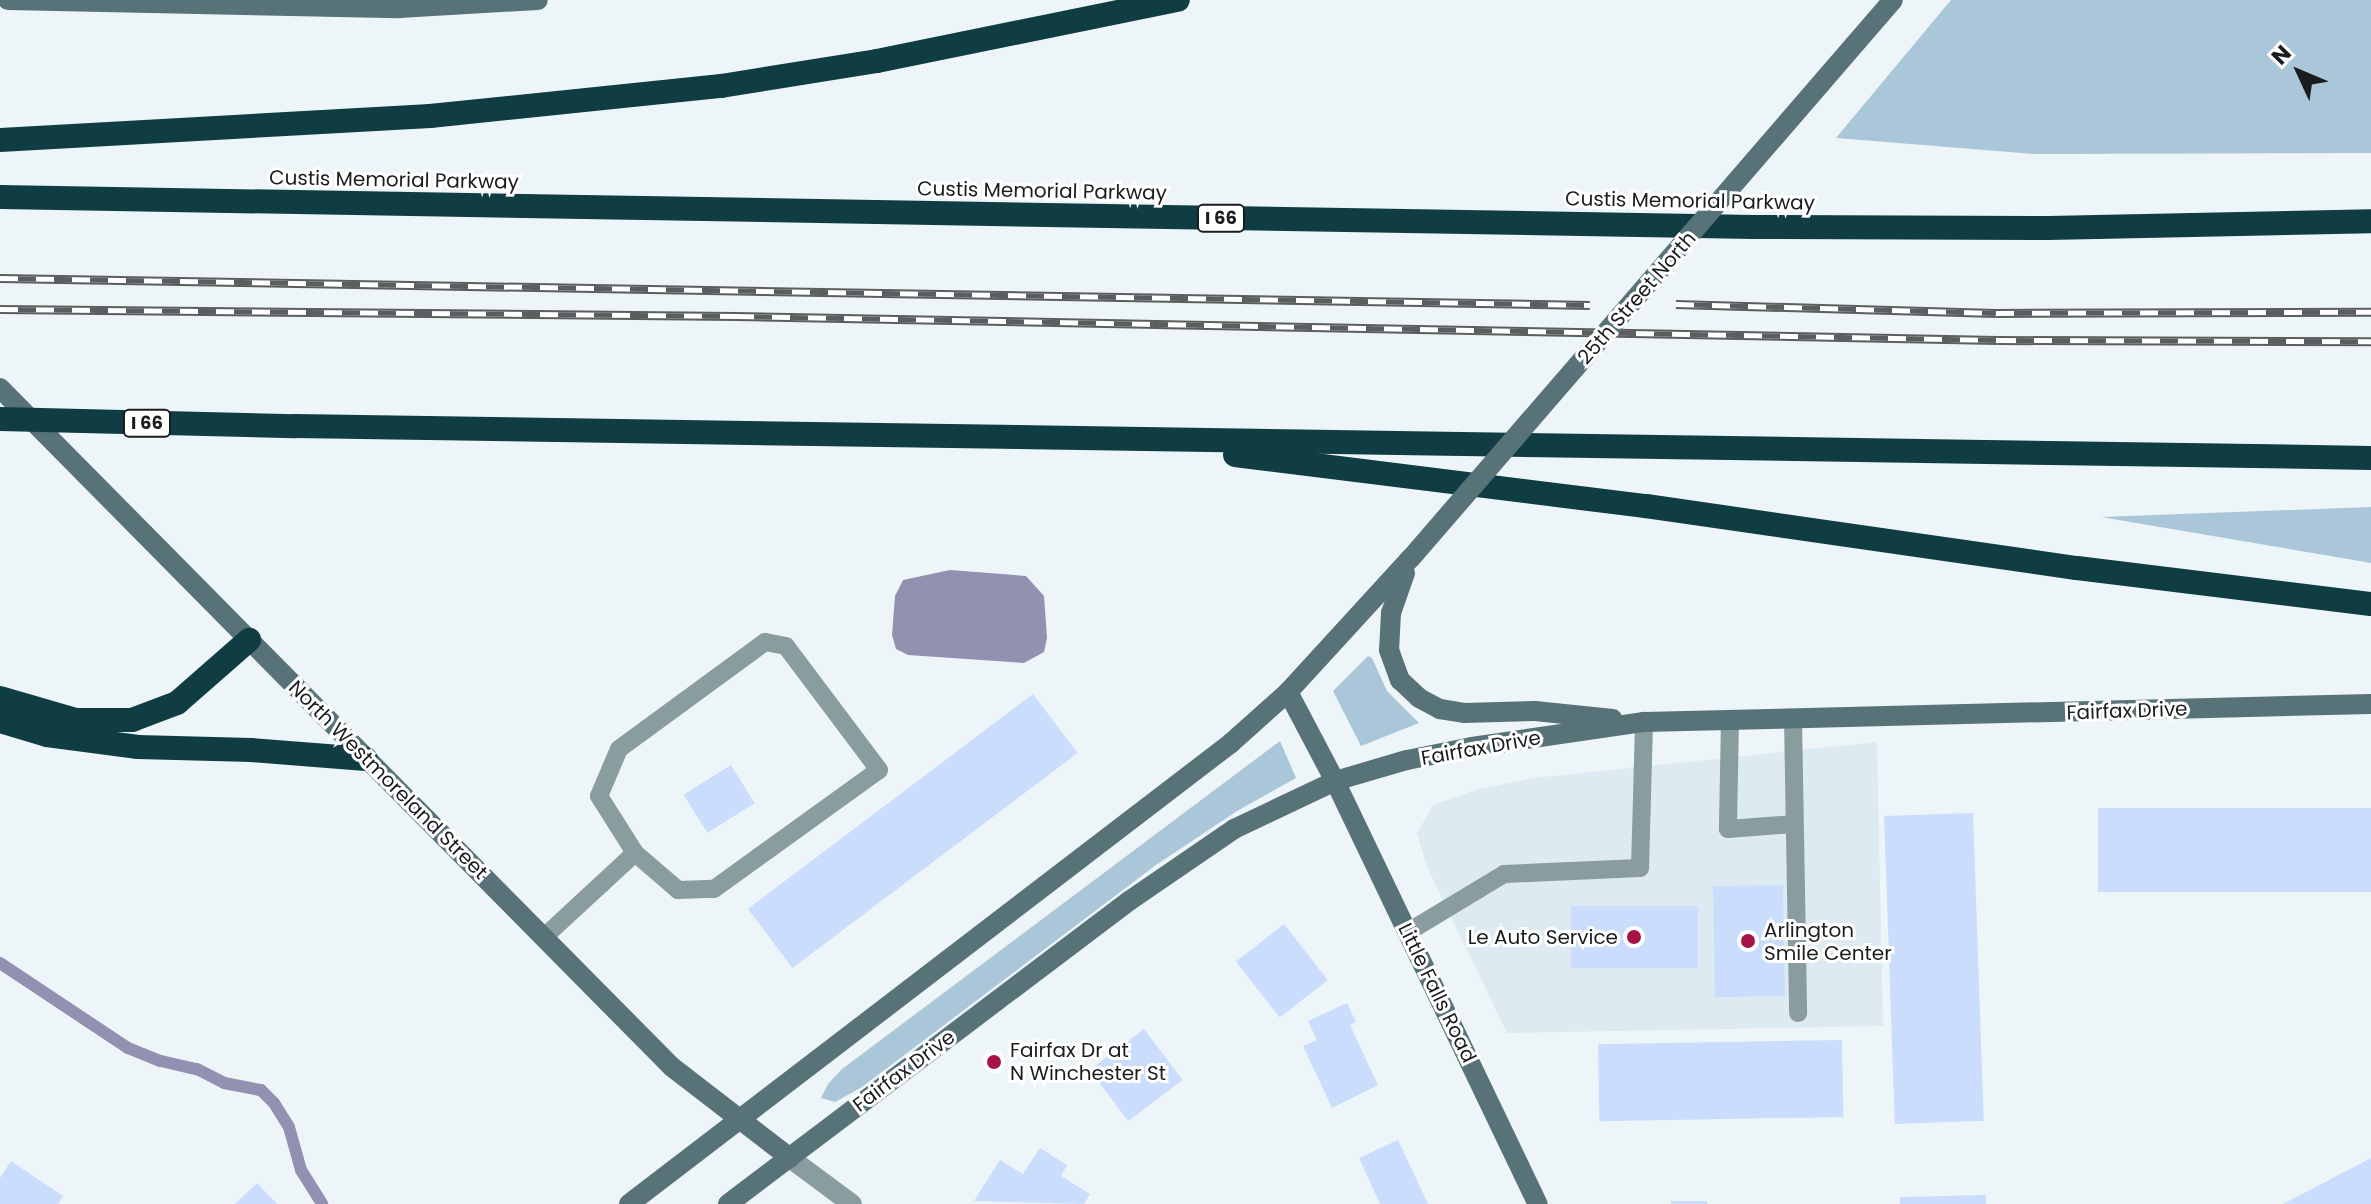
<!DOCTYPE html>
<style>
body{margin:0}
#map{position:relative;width:2371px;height:1204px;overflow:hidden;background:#eef5f8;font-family:Poppins,sans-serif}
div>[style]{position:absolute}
.built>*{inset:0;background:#ddeaf2}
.green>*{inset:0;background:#aac7d9}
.water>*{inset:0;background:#9391b2}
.stream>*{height:12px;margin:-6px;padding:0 6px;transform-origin:6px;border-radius:6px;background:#9391b2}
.building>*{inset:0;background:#caddfd;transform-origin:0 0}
.lane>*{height:18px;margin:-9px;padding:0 9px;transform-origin:9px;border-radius:9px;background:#899d9f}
.street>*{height:20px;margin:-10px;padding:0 10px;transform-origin:10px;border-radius:10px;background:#899d9f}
.secondary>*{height:20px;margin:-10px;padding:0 10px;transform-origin:10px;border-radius:10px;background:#577377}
.highway>*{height:24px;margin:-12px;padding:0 12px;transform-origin:12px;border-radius:12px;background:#0f3d43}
.rail>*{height:9px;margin-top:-4.5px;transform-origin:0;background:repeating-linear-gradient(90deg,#fff 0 18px,#5a5e5f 0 36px);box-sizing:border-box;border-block:2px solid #5a5e5f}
.secondary-bridge>*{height:20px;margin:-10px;padding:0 10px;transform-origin:10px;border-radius:10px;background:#577377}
.highway-bridge>*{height:24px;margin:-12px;padding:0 12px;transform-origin:12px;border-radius:12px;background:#0f3d43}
.dots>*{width:22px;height:22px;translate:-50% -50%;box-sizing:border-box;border:4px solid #fff;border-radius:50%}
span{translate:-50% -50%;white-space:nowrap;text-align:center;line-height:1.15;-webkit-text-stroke:6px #fff;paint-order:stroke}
.shield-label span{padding:2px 6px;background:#fff;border:2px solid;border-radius:6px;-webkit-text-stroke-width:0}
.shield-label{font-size:18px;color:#1a1c1d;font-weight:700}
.street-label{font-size:20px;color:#1a1c1d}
.poi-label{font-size:20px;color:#1a1c1d}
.left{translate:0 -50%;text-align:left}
.right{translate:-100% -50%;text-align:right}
.north{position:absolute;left:2259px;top:32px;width:80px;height:80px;-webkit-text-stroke:6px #fff;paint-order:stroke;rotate:314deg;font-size:22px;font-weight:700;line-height:32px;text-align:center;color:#1a1c1d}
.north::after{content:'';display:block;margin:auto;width:28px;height:36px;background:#1a1c1d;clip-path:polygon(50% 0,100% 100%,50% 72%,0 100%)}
</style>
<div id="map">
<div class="built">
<div style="clip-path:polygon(1877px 742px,1883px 1026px,1507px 1033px,1427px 867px,1417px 833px,1433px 805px,1478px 789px,1533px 778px)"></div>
</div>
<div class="green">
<div style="clip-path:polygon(1951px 0,2371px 0,2371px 153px,2034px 154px,1836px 138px)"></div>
<div style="clip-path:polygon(2371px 507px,2371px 563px,2101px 517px)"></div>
<div style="clip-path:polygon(1368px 656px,1372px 658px,1387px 691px,1419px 723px,1361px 746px,1333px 691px)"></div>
<div style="clip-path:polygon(1280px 741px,1296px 778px,1237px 811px,1156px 865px,862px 1087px,835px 1102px,821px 1098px,828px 1084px,842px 1069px)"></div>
</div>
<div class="water">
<div style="clip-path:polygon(950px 570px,1026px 576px,1044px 596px,1047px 638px,1044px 652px,1024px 663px,908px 655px,896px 649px,892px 635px,895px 596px,903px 580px)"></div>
</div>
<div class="stream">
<div style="left:0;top:963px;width:154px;rotate:33.6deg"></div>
<div style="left:128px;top:1048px;width:35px;rotate:22deg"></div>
<div style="left:161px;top:1061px;width:37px;rotate:13deg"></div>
<div style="left:197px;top:1069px;width:30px;rotate:27deg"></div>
<div style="left:224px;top:1083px;width:38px;rotate:11deg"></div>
<div style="left:261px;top:1090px;width:18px;rotate:45deg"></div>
<div style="left:274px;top:1103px;width:28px;rotate:58deg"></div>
<div style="left:289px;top:1127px;width:45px;rotate:74.4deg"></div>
<div style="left:301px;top:1170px;width:40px;rotate:58deg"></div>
</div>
<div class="building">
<div style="left:1033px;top:694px;width:74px;height:357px;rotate:53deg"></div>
<div style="left:731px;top:765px;width:45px;height:56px;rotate:58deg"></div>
<div style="left:2371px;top:808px;width:84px;height:273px;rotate:90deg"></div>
<div style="left:1973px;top:813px;width:308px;height:89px;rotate:88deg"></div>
<div style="left:1783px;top:885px;width:111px;height:70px;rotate:89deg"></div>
<div style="left:1571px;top:906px;width:127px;height:62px"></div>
<div style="left:1284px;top:924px;width:71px;height:61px;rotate:52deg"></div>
<div style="clip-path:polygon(1347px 1003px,1356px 1022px,1350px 1025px,1378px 1085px,1332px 1108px,1303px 1046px,1317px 1040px,1308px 1021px)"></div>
<div style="left:1144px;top:1029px;width:64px;height:68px;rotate:53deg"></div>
<div style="left:1842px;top:1040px;width:77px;height:244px;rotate:89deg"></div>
<div style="clip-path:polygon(1398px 1140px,1428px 1204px,1380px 1204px,1359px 1158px)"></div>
<div style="clip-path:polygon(1040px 1148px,1067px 1165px,1061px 1176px,1090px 1194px,1084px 1204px,974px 1201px,1000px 1160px,1023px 1174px)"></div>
<div style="clip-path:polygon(2371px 1158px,2371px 1204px,2283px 1204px)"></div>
<div style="clip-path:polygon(11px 1161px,63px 1196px,58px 1204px,0 1204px,0 1178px)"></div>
<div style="clip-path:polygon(257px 1183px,277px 1204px,235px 1204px)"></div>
<div style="clip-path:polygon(1986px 1195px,1986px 1204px,1900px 1204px,1900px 1197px)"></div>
<div style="left:1671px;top:1201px;width:36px;height:3px"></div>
</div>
<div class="lane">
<div style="left:1793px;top:719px;width:294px;rotate:89deg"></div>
<div style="left:1730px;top:720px;width:109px;rotate:91.1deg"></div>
<div style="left:1728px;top:829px;width:66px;rotate:-4.3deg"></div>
<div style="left:1408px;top:932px;width:112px;rotate:-31.1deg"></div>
<div style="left:1504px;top:874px;width:136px;rotate:-2.5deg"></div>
<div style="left:1640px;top:868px;width:146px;rotate:-88.4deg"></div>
<div style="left:543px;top:938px;width:125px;rotate:-42.7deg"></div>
<div style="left:635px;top:853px;width:57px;rotate:40.7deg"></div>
<div style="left:678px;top:890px;width:36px;rotate:-2deg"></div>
<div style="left:714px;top:889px;width:203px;rotate:-35.8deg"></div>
<div style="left:879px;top:770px;width:155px;rotate:-126.9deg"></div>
<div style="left:786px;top:646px;width:21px;rotate:-169deg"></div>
<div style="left:765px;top:642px;width:181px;rotate:143.8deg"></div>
<div style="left:619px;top:749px;width:51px;rotate:113.1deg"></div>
<div style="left:599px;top:796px;width:67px;rotate:57.7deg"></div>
</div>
<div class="street">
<div style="left:790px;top:1158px;width:77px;rotate:36.6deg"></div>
</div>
<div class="secondary">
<div style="left:8px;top:0;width:391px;rotate:1.2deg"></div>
<div style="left:399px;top:8px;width:139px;rotate:-3.3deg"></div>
<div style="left:0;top:388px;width:955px;rotate:45.3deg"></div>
<div style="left:672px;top:1067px;width:149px;rotate:37.6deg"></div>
<div style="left:1405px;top:573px;width:42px;rotate:109.3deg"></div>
<div style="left:1391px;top:613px;width:37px;rotate:93deg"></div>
<div style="left:1389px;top:650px;width:32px;rotate:70deg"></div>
<div style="left:1400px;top:680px;width:26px;rotate:43deg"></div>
<div style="left:1419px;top:698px;width:24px;rotate:28deg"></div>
<div style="left:1440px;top:709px;width:24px;rotate:9deg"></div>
<div style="left:1464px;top:713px;width:71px;rotate:-1.6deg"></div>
<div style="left:1535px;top:711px;width:78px;rotate:5.9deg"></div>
<div style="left:1288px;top:692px;width:101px;rotate:62.2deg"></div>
<div style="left:1335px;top:781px;width:469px;rotate:64.4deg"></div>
<div style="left:629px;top:1204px;width:758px;rotate:-37.44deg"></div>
<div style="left:1231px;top:743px;width:76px;rotate:-41.8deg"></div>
<div style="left:1288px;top:692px;width:182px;rotate:-47.5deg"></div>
<div style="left:728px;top:1204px;width:503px;rotate:-37.08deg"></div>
<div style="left:1129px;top:901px;width:127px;rotate:-34.4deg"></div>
<div style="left:1234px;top:829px;width:112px;rotate:-25.4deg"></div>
<div style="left:1335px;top:781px;width:75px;rotate:-16.3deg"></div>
<div style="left:1407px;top:760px;width:66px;rotate:-11.3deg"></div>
<div style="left:1472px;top:747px;width:174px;rotate:-8.3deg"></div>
<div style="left:1644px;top:722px;width:727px;rotate:-1.42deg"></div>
</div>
<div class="highway">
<div style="left:0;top:140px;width:431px;rotate:-3.2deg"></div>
<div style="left:430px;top:116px;width:293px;rotate:-5.9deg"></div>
<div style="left:721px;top:86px;width:158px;rotate:-9.1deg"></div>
<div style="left:877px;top:61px;width:307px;rotate:-11.5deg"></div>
<div style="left:0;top:197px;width:1754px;rotate:0.98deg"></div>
<div style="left:1754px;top:227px;width:294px;rotate:0.2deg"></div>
<div style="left:2048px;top:228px;width:323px;rotate:-1.2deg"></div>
<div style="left:295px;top:426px;width:2076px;rotate:0.88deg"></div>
<div style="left:1235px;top:455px;width:414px;rotate:7.1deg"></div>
<div style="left:1646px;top:506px;width:435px;rotate:8.2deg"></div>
<div style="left:2077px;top:568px;width:296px;rotate:7deg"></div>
<div style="left:0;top:698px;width:78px;rotate:16.3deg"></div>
<div style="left:75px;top:720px;width:57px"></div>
<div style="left:132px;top:720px;width:48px;rotate:-20.7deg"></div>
<div style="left:177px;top:703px;width:96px;rotate:-41.2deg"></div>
<div style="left:0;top:721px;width:49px;rotate:16.6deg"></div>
<div style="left:47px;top:735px;width:92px;rotate:7.5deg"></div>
<div style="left:138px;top:747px;width:113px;rotate:1.5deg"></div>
<div style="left:251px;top:750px;width:115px;rotate:4.5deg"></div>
</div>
<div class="rail">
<div style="left:0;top:278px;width:1590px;rotate:0.97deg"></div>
<div style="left:1676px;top:304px;width:320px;rotate:1.6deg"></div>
<div style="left:1996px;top:313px;width:375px;rotate:-0.2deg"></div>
<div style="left:0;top:309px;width:736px;rotate:0.54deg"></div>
<div style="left:736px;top:316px;width:1262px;rotate:1.09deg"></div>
<div style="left:1998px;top:340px;width:373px;rotate:0.2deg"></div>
</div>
<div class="secondary-bridge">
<div style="left:1411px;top:558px;width:737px;rotate:-49.18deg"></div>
</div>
<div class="highway-bridge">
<div style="left:0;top:419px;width:295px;rotate:1.4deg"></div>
</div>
<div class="dots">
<div style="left:1634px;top:937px;background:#a81347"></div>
<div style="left:1748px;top:941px;background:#a81347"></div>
<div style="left:994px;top:1062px;background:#a81347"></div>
</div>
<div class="shield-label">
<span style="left:1221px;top:218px">I 66</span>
<span style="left:147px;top:423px">I 66</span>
</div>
<div class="street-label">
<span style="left:394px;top:180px;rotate:1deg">Custis Memorial Parkway</span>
<span style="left:1042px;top:191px;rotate:1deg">Custis Memorial Parkway</span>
<span style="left:1690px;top:201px;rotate:1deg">Custis Memorial Parkway</span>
<span style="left:1637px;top:298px;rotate:-49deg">25th Street North</span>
<span style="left:2127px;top:711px;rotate:-2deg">Fairfax Drive</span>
<span style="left:1481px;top:748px;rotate:-10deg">Fairfax Drive</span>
<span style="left:388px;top:780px;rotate:45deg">North Westmoreland Street</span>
<span style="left:1437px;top:993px;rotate:64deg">Little Falls Road</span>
<span style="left:904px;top:1071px;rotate:-37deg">Fairfax Drive</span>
</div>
<div class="poi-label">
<span class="left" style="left:1764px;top:942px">Arlington<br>Smile Center</span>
<span class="right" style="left:1618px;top:937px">Le Auto Service</span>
<span class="left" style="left:1010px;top:1062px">Fairfax Dr at<br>N Winchester St</span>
</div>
<div class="north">N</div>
</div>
